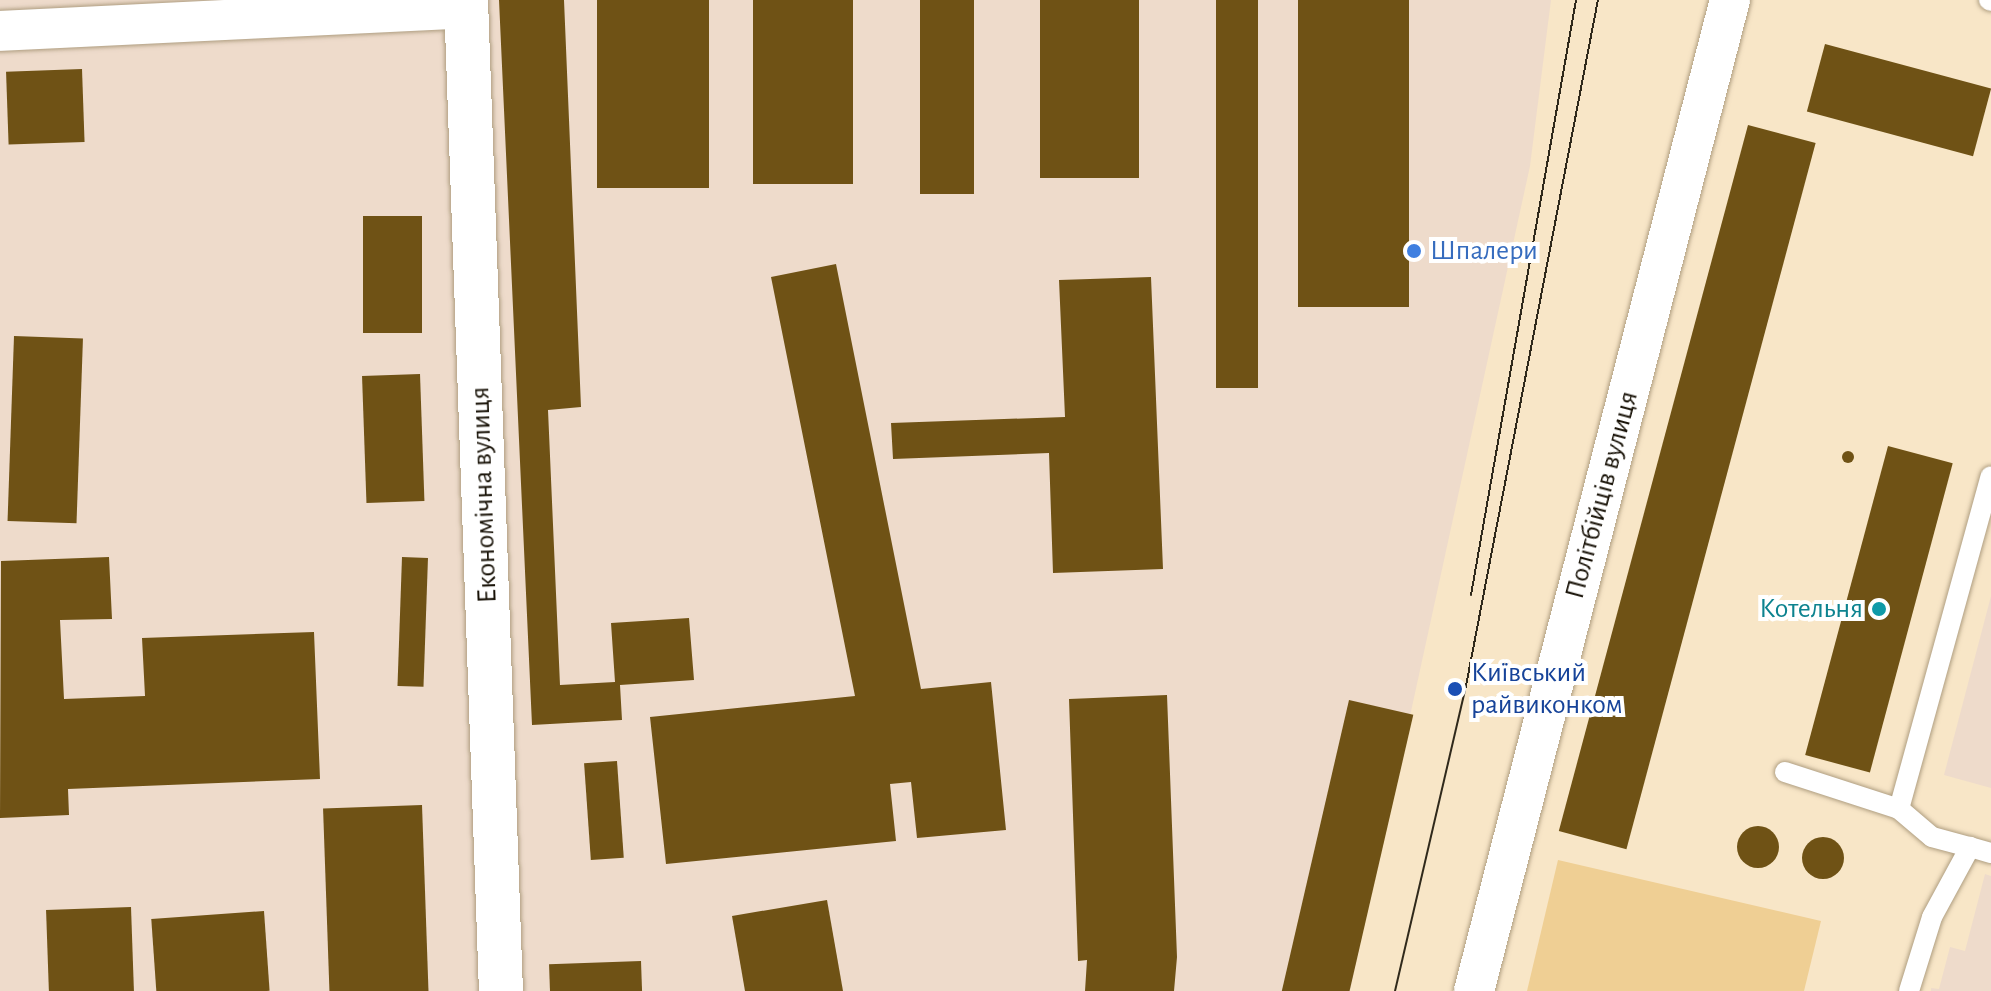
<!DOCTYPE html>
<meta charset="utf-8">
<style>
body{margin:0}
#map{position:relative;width:1991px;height:991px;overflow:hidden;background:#f8e6c7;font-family:"Alegreya Sans",sans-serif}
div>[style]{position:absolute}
.industrial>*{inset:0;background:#eedbcb}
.green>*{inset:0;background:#efcf94}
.building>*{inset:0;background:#6f5215;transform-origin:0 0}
.round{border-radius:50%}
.roads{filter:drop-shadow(0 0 2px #af9e81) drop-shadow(0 0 2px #af9e81)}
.service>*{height:20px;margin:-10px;padding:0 10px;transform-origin:10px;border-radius:10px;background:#fff}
.minor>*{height:40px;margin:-20px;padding:0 20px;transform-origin:20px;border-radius:20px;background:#fff}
.tertiary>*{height:44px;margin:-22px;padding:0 22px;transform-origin:22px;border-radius:22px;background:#fff}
.tram>*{height:2px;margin:-1px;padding:0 1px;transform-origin:1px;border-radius:1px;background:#30291b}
.dots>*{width:22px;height:22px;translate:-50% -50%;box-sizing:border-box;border:4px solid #fff;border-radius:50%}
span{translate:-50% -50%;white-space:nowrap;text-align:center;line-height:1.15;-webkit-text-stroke:8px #fff;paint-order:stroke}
.shop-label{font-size:28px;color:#366cbe}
.left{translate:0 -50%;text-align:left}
.street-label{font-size:28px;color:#171106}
.culture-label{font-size:28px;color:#0d838f}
.right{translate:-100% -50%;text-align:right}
.transit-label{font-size:28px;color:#164399}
</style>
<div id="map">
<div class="industrial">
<div style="clip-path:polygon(0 0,1551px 0,1530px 166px,1350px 991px,0 991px)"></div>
<div style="clip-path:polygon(1991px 596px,1991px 788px,1944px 775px)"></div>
<div style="clip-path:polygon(1985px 874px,1991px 876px,1991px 991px,1931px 991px,1931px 988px,1939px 989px,1950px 947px,1965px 951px)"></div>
</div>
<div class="green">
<div style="clip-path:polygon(1558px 860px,1821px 921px,1804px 991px,1527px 991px)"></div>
</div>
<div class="building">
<div style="clip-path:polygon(499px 0,564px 0,581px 407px,548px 410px,560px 685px,615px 682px,611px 623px,689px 618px,694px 680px,620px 685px,622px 720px,532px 725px)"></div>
<div style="left:597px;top:0;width:112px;height:188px"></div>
<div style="left:753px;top:0;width:100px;height:184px"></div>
<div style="left:920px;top:0;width:54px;height:194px"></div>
<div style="left:1040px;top:0;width:99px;height:178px"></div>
<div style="left:1216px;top:0;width:42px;height:388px"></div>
<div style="left:1298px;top:0;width:111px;height:307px"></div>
<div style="left:1825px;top:44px;width:172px;height:70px;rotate:15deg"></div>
<div style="left:82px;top:69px;width:73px;height:76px;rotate:88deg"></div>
<div style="left:1748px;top:125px;width:70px;height:731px;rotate:15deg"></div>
<div style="left:422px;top:216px;width:117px;height:59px;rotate:90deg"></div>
<div style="clip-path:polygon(836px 264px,921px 689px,991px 682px,1006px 830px,917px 838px,911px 782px,890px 784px,896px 841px,666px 864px,650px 717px,855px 696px,771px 277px)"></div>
<div style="clip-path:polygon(1151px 277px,1163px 569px,1053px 573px,1049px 453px,893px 459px,891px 423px,1065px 417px,1059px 280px)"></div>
<div style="left:14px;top:336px;width:69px;height:185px;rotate:2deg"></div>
<div style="left:420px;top:374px;width:127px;height:58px;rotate:88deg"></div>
<div style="left:1888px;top:446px;width:67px;height:320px;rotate:15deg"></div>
<div class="round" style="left:1842px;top:451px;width:12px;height:12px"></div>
<div style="clip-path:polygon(109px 557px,112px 619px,60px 620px,64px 699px,145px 696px,142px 638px,314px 632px,320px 779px,68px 789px,69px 815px,0 818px,1px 561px)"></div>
<div style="left:402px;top:557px;width:26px;height:129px;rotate:2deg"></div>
<div style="clip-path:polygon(1167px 695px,1177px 957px,1174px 991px,1085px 991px,1087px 960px,1078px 961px,1069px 699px)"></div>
<div style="left:1349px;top:700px;width:66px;height:299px;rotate:13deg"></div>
<div style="left:617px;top:761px;width:97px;height:33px;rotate:86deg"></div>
<div style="left:422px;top:805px;width:186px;height:99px;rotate:88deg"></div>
<div class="round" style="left:1737px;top:826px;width:42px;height:42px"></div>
<div class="round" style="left:1802px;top:837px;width:42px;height:42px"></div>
<div style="clip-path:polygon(827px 900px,843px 991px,745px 991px,732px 916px)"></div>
<div style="left:131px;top:907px;width:84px;height:85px;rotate:88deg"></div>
<div style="left:264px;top:911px;width:80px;height:113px;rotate:86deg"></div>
<div style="left:641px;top:961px;width:30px;height:92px;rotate:88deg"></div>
</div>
<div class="roads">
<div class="service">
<div style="left:1989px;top:0;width:2px;rotate:27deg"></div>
<div style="left:1785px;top:772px;width:120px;rotate:18deg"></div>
<div style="left:1899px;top:809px;width:43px;rotate:40.3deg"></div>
<div style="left:1932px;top:837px;width:39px;rotate:15deg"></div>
<div style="left:1899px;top:809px;width:345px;rotate:-74.6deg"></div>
<div style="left:1909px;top:991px;width:77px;rotate:-72.7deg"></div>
<div style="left:1932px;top:917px;width:80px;rotate:-61.5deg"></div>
<div style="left:1970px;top:847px;width:22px;rotate:16deg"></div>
</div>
<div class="minor">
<div style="left:0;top:31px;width:468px;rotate:-2.8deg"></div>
<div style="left:1474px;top:991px;width:1024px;rotate:-75.52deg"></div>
</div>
<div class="tertiary">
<div style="left:466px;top:0;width:992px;rotate:87.98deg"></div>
</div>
</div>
<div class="tram">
<div style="left:1471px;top:595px;width:604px;rotate:-79.99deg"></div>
<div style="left:1395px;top:991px;width:308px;rotate:-76.9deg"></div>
<div style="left:1465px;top:691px;width:704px;rotate:-79.11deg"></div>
</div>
<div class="dots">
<div style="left:1414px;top:251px;background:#3f7fe0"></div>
<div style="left:1879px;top:609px;background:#0f9aa8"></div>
<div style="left:1455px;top:689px;background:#1a4fb4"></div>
</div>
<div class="shop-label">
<span class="left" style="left:1430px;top:251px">Шпалери</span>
</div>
<div class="street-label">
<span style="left:484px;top:495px;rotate:-92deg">Економічна вулиця</span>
<span style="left:1602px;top:495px;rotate:-75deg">Політбійців вулиця</span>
</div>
<div class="culture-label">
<span class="right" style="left:1863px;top:609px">Котельня</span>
</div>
<div class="transit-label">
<span class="left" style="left:1471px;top:689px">Київський<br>райвиконком</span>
</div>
</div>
